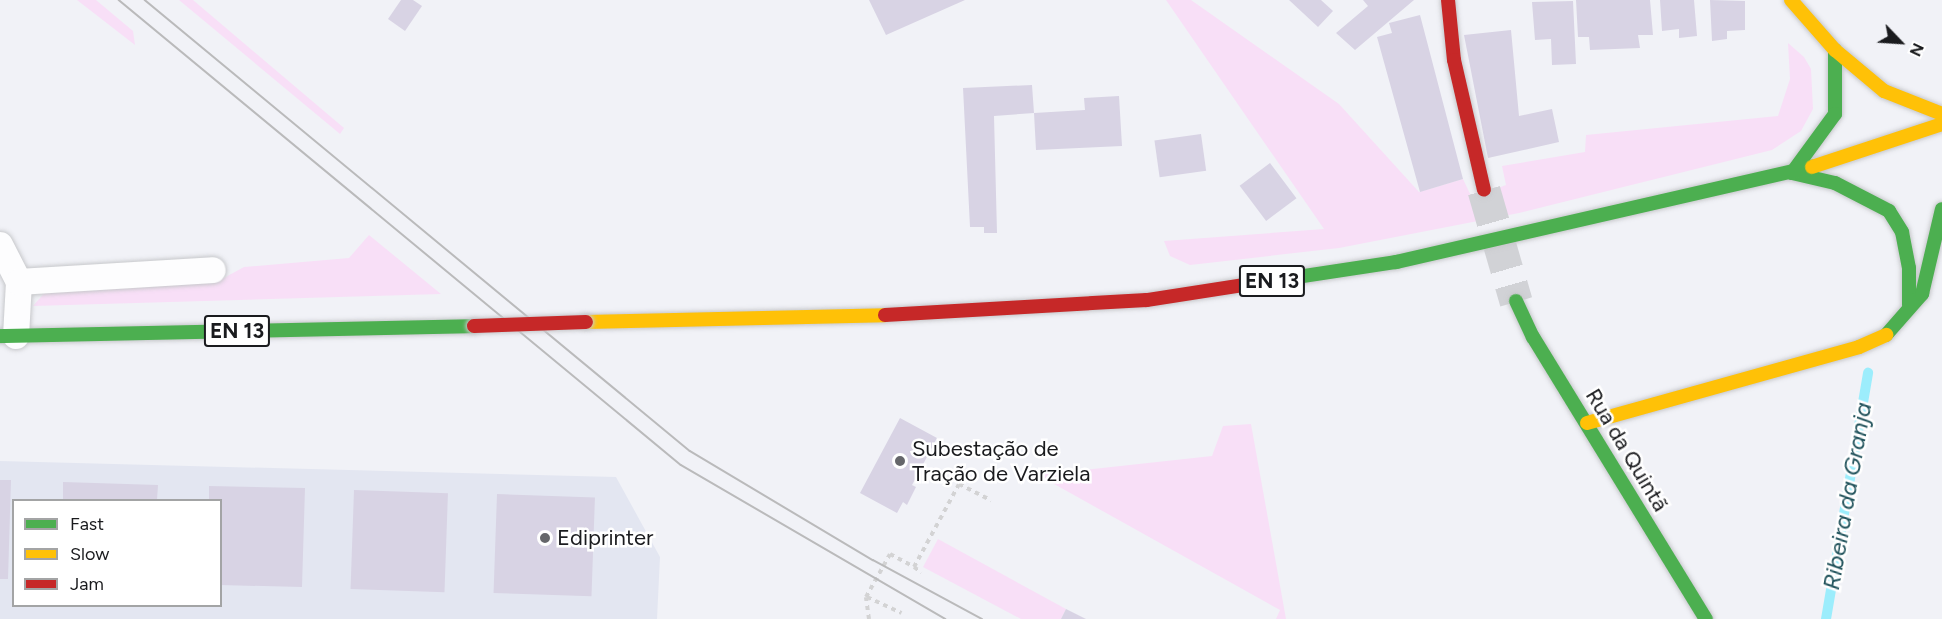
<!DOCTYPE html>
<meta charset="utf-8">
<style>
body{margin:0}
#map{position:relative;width:1942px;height:619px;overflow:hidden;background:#f1f2f7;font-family:Figtree,sans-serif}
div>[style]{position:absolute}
.built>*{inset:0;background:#e3e6f1}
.green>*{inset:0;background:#f8dff7}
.stream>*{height:10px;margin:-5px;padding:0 5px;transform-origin:5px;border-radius:5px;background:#9cedfc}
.building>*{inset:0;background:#d8d3e4;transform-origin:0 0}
.secondary-tunnel>*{height:33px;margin-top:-16.5px;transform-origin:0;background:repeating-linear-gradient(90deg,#d1d2d6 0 33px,transparent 0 49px)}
.path>*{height:4px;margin-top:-2px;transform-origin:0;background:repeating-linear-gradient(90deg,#d3d3d4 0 4.5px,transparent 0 9px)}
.roads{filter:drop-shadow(0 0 2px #c7c8cb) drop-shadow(0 0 2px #c7c8cb)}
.street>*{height:26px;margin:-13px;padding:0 13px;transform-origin:13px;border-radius:13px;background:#fdfdfe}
.fast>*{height:14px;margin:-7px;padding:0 7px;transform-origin:7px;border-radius:7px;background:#4caf50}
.slow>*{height:14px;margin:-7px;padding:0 7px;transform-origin:7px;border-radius:7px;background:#ffc107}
.jam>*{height:14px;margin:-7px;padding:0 7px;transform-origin:7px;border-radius:7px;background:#c62828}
.tram>*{height:1.5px;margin:-0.75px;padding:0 0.75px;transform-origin:0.75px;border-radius:0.75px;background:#bababb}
.bridges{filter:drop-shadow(0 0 2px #c7c8cb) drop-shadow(0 0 2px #c7c8cb)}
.jam-bridge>*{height:14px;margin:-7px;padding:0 7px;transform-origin:7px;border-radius:7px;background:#c62828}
.dots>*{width:16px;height:16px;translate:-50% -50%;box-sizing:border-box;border:3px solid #fff;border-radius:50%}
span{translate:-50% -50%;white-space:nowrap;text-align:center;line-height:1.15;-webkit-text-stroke:5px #fff;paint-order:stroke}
.shield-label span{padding:2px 4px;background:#fff;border:2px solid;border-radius:4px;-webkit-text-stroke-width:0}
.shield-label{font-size:21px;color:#1a1b1e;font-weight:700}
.poi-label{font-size:22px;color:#1a1b1e}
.left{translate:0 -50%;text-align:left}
.street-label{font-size:22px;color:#1a1b1e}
.water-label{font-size:24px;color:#20525b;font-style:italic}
.legend{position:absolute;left:12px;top:499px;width:210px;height:108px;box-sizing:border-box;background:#fff;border:2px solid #a3a4a5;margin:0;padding:8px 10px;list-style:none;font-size:18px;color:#1a1b1e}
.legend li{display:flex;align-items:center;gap:12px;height:30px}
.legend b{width:30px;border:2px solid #a3a4a5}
.north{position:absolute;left:1870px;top:12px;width:60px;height:60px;-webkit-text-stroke:4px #fff;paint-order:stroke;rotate:115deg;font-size:16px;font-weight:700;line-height:24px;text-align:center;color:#1a1b1e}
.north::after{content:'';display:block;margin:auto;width:21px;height:27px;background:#1a1b1e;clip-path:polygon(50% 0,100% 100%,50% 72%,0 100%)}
</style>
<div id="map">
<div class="built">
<div style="clip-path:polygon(evenodd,0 461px,616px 477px,660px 557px,657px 619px,0 619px,0 461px,14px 500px,220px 500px,220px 606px,14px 606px,14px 500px)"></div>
</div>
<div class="green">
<div style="clip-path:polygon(77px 0,96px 0,133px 31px,135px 45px)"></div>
<div style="clip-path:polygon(179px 0,193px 0,344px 128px,340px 134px)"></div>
<div style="clip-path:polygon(1166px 0,1191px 0,1339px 104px,1419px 192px,1463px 179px,1472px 198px,1506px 185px,1502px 166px,1585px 152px,1586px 135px,1778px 116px,1790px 79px,1788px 43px,1804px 57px,1811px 69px,1813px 109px,1801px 131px,1772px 150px,1519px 213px,1339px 248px,1190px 265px,1170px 256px,1164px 241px,1324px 229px)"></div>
<div style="clip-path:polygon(369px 235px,441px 294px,33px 306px,47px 290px,222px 279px,244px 267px,349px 258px)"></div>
<div style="clip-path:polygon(1251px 424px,1286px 619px,1276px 619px,1280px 610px,1038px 475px,1212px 456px,1223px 426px)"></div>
<div style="clip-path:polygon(938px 539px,1066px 609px,1061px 619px,1021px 619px,923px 567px)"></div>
</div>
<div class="stream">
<div style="left:1826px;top:619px;width:250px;rotate:-80.3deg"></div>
</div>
<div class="building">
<div style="clip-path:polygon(401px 0,413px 0,422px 6px,405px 31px,388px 19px)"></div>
<div style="clip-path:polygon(869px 0,965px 0,886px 35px)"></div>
<div style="clip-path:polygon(1289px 0,1321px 0,1333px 11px,1318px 27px)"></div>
<div style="clip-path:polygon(1363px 0,1414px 0,1355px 50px,1336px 33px,1368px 6px)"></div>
<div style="clip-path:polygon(1576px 0,1650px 0,1653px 35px,1638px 35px,1640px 48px,1590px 50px,1589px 37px,1578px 37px)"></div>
<div style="clip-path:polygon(1660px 0,1694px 0,1697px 36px,1679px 38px,1679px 29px,1662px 31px)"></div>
<div style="clip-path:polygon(1710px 0,1745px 1px,1745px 30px,1727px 31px,1727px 39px,1712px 41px)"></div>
<div style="clip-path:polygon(1573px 1px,1576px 64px,1552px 65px,1551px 39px,1535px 40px,1532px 2px)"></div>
<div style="clip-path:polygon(1420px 15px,1463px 179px,1420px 192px,1377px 37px,1392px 33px,1389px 23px)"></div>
<div style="clip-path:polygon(1511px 30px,1519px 116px,1552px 109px,1559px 142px,1488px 158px,1464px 35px)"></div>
<div style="clip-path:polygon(1032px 85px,1034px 113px,994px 116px,997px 233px,984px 233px,984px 227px,970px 227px,963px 88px)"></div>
<div style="clip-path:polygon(1119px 96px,1122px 146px,1036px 150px,1034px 113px,1085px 110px,1084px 98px)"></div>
<div style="left:1201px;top:134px;width:37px;height:47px;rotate:82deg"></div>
<div style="left:1270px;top:163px;width:44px;height:38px;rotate:53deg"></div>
<div style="clip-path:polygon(900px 418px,937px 438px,912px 485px,916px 487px,907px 505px,903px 502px,897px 513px,860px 493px)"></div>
<div style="clip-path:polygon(0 480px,11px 480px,8px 579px,0 579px)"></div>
<div style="clip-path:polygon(63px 482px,158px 485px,157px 500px,63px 500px)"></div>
<div style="clip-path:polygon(209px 486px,305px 488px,302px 587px,220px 585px,220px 500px,209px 500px)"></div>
<div style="left:354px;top:490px;width:94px;height:99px;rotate:2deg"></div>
<div style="left:497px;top:494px;width:98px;height:99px;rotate:2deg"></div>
<div style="clip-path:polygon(1066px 609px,1086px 619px,1061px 619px)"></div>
</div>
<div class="secondary-tunnel">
<div style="left:1484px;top:190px;width:116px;rotate:73.9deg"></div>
</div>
<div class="path">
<div style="left:914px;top:567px;width:9px;rotate:36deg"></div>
<div style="left:867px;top:597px;width:38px;rotate:25deg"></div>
<div style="left:869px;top:619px;width:22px;rotate:-98deg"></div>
<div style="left:866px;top:597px;width:49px;rotate:-60.8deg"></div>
<div style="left:890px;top:554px;width:27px;rotate:28deg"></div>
<div style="left:914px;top:567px;width:94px;rotate:-61.5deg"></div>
<div style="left:959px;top:484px;width:36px;rotate:27deg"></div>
</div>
<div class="roads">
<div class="street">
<div style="left:0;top:245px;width:42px;rotate:62.8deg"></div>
<div style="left:16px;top:336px;width:54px;rotate:-86.8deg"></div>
<div style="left:19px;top:282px;width:194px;rotate:-3.5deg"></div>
</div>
<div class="fast">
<div style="left:1835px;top:50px;width:64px;rotate:90deg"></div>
<div style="left:1835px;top:114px;width:73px;rotate:126.1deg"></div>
<div style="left:1792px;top:173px;width:44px;rotate:13.1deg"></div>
<div style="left:1835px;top:183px;width:61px;rotate:27.4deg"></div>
<div style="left:1889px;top:211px;width:25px;rotate:58deg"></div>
<div style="left:1902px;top:232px;width:37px;rotate:79deg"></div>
<div style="left:1909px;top:268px;width:37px;rotate:90deg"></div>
<div style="left:1257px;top:283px;width:141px;rotate:-8.6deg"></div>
<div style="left:1396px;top:262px;width:427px;rotate:-12.9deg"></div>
<div style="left:1516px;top:301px;width:40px;rotate:65deg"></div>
<div style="left:1533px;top:337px;width:331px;rotate:58.5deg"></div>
<div style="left:1886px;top:335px;width:55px;rotate:-48.7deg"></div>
<div style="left:1922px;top:294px;width:87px;rotate:-76.8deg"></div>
<div style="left:0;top:336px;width:474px;rotate:-1.2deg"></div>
</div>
<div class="slow">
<div style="left:1791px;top:0;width:67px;rotate:48.7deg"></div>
<div style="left:1835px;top:50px;width:64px;rotate:39.9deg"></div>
<div style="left:1884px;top:91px;width:62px;rotate:21.6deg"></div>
<div style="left:1812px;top:167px;width:137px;rotate:-18.3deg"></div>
<div style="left:586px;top:322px;width:299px;rotate:-1.3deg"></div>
<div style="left:1587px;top:423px;width:282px;rotate:-15.6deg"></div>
<div style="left:1859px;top:347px;width:30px;rotate:-24deg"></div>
</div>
<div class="jam">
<div style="left:1448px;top:0;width:60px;rotate:84.3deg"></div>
<div style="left:1454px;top:60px;width:133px;rotate:77deg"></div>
<div style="left:885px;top:315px;width:262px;rotate:-3.3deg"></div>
<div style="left:1147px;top:300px;width:111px;rotate:-8.8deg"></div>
</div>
</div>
<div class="tram">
<div style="left:119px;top:0;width:729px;rotate:39.6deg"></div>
<div style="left:681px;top:465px;width:306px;rotate:30.2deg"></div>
<div style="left:145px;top:0;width:707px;rotate:39.61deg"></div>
<div style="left:690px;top:451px;width:213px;rotate:30.8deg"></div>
<div style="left:873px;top:560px;width:124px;rotate:28.4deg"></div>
</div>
<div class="bridges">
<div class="jam-bridge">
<div style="left:474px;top:326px;width:112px;rotate:-2deg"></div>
</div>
</div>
<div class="dots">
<div style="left:900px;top:461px;background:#65666a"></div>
<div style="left:545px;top:538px;background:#65666a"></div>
</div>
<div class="shield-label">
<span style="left:1272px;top:281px">EN 13</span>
<span style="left:237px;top:331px">EN 13</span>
</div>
<div class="poi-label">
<span class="left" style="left:912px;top:461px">Subestação de<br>Tração de Varziela</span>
<span class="left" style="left:557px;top:538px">Ediprinter</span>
</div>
<div class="street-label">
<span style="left:1627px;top:450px;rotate:59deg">Rua da Quintã</span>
</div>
<div class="water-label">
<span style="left:1847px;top:496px;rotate:-80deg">Ribeira da Granja</span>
</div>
<ul class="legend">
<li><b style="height:8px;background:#4caf50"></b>Fast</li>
<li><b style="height:8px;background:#ffc107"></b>Slow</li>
<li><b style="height:8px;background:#c62828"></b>Jam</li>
</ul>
<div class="north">N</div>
</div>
